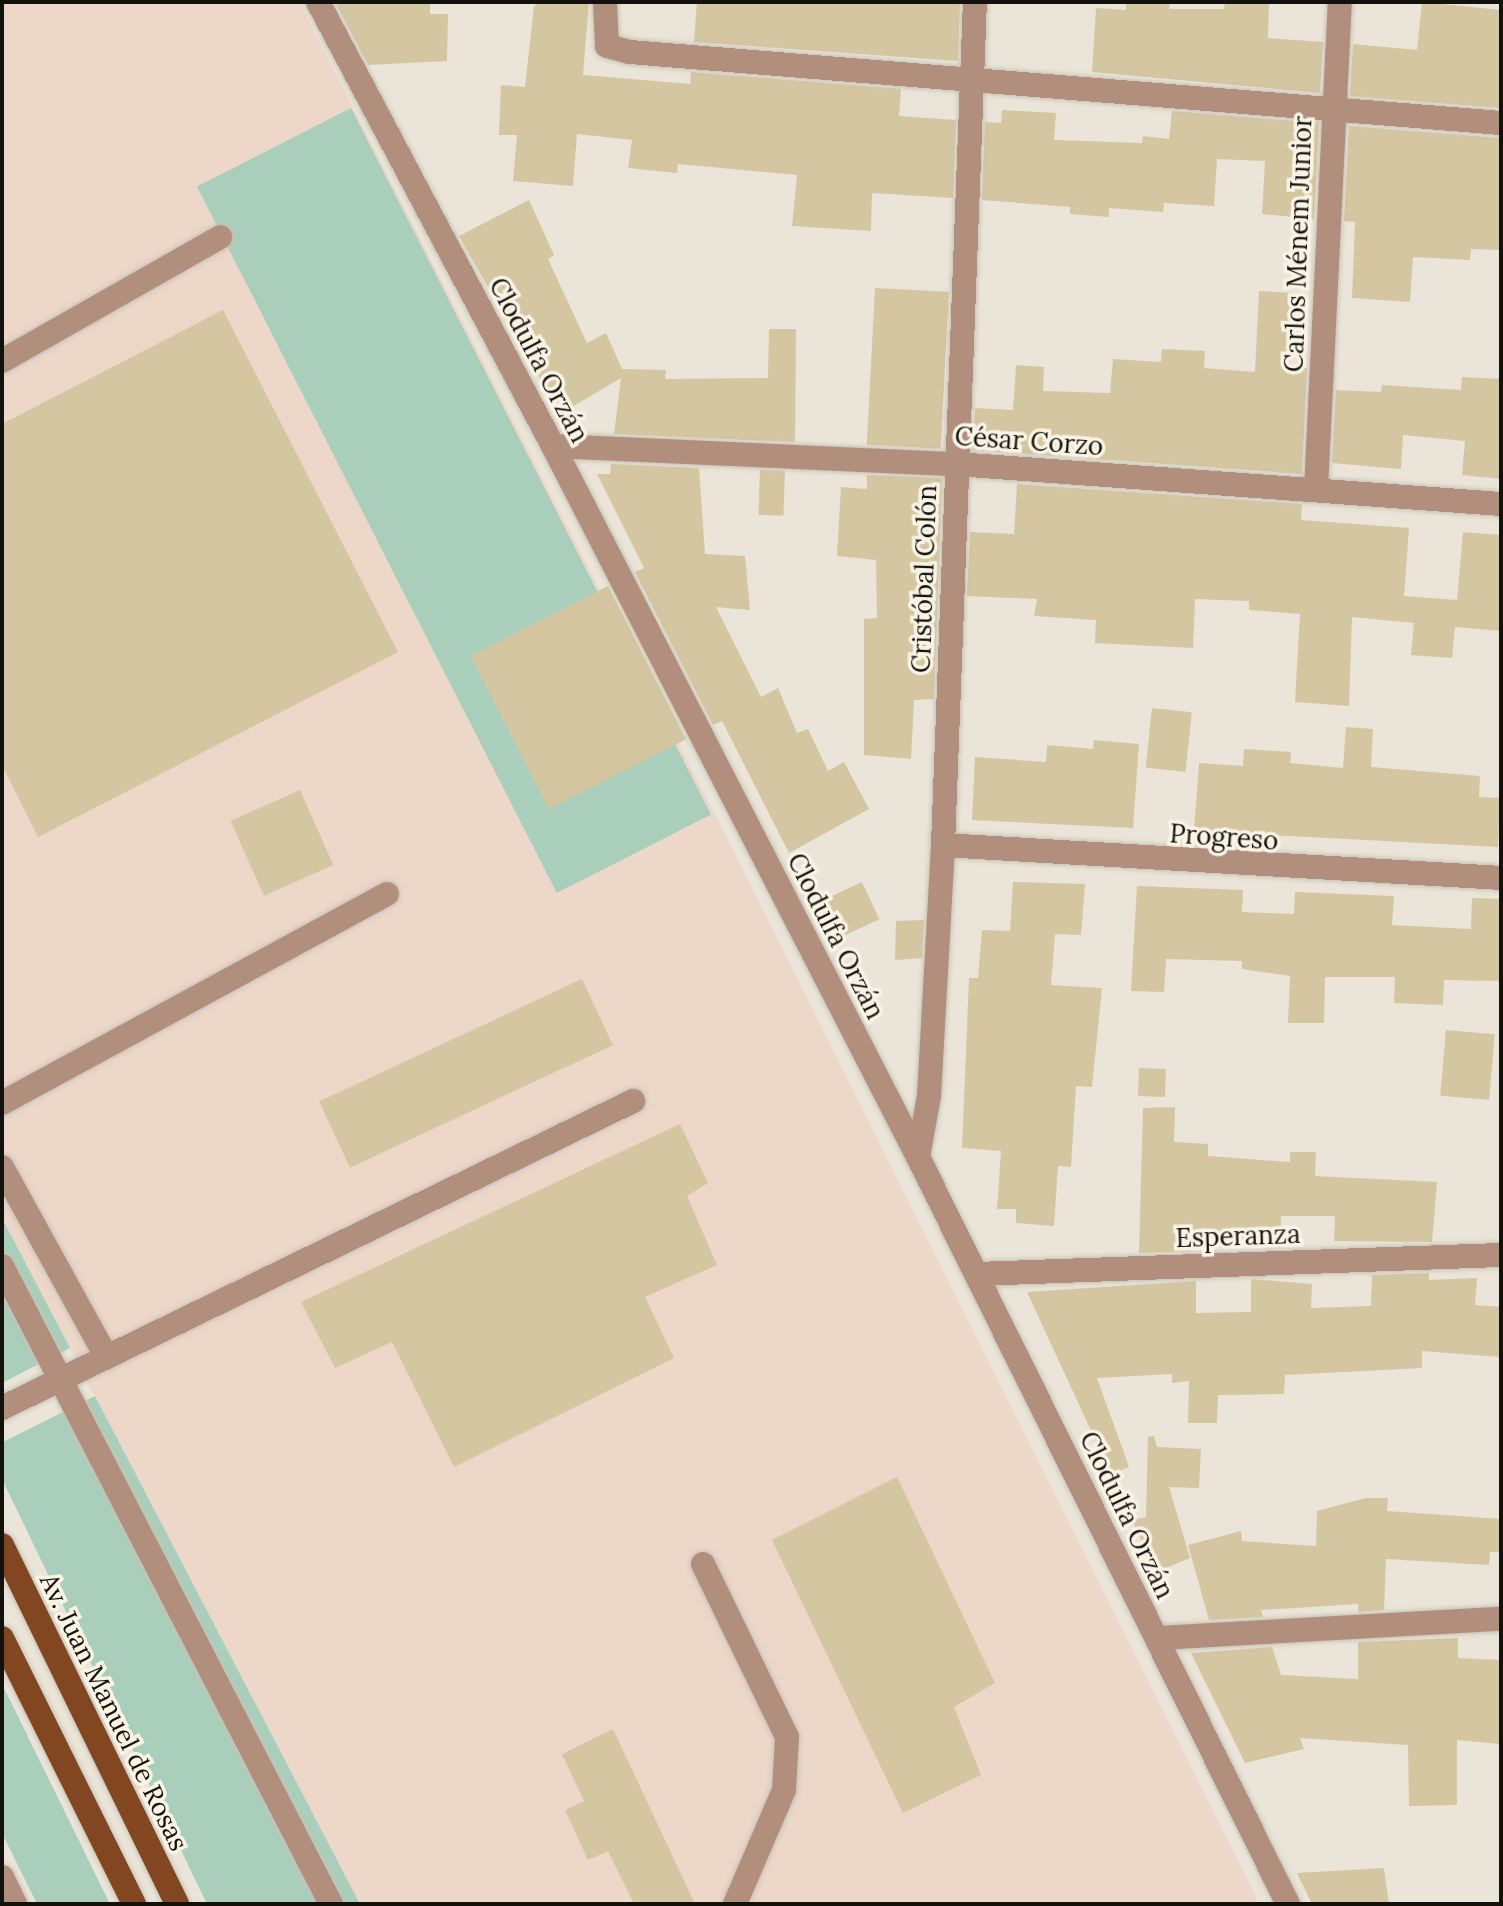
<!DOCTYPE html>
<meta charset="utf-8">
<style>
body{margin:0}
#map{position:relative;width:1503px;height:1906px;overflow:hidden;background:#eae5d8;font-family:Lora,serif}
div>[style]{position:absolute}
.industrial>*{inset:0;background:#ecd7c9}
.green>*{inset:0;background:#a9cebb;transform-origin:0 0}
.building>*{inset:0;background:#d4c6a1;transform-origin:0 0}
.roads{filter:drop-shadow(0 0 2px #c8c3b7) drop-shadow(0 0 2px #c8c3b7)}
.minor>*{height:24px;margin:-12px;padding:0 12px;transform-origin:12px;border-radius:12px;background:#b28f7c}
.major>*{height:24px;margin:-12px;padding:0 12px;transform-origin:12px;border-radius:12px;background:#824721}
span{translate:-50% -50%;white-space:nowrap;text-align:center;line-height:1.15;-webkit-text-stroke:7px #f8f3e5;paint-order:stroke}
.street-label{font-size:26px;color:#13110c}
.frame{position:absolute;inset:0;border:4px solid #13110c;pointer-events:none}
</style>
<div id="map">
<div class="industrial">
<div style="clip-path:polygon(2px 2px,299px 2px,714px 813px,1259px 1904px,360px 1904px,2px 1218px)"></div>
</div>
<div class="green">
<div style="left:351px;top:108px;width:793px;height:173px;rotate:63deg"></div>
<div style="clip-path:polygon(2px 1218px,70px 1348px,2px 1383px)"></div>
<div style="clip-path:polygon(95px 1396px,360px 1904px,207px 1904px,2px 1479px,3px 1442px)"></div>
<div style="clip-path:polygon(2px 1685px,9px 1698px,110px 1904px,37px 1904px,2px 1833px)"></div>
</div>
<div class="building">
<div style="clip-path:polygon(335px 2px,430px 2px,430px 14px,448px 14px,447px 61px,368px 65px)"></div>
<div style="clip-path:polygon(541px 2px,589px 2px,583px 75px,690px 84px,691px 72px,901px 89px,899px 116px,956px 120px,953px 198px,872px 193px,871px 231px,792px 226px,797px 175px,678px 164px,677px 173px,628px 168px,632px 140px,577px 134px,573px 186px,513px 181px,517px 135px,499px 135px,501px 85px,525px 87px,534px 6px)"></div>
<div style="clip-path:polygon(697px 2px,960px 2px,958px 61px,694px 42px)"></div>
<div style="clip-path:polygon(1126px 2px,1170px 2px,1169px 9px,1224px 9px,1225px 2px,1269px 2px,1268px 38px,1323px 42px,1320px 93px,1092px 72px,1096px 8px,1126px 10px)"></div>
<div style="clip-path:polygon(1422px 2px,1501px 10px,1501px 108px,1350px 96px,1353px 44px,1417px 50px)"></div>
<div style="clip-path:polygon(1002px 110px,1056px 113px,1054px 140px,1142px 143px,1143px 136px,1169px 139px,1172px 111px,1319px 123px,1314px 219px,1262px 214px,1265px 161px,1217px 159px,1214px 206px,1164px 203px,1163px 212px,1109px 208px,1109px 217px,1070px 214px,1070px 207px,982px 200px,985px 122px,1001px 123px)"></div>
<div style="clip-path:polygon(1349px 126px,1501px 138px,1501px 250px,1471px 249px,1470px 260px,1413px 257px,1410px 302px,1352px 298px,1355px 222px,1344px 221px)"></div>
<div style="clip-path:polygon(529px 200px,554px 255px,548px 259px,587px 343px,606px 333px,622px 369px,666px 370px,665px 379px,768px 378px,769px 329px,796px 329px,795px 442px,614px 434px,621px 378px,560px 414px,459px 236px)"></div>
<div style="left:875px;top:288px;width:74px;height:157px;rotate:3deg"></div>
<div style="clip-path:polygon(1259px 291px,1291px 293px,1286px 367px,1307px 368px,1302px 474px,973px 450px,975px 408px,1013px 410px,1016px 365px,1044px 367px,1043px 391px,1110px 393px,1113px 359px,1161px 362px,1162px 349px,1205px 351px,1204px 368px,1255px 372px)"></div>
<div style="clip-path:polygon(223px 310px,398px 652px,38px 837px,2px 765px,2px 424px)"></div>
<div style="clip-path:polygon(1462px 377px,1501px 379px,1501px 479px,1462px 475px,1465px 441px,1403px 435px,1401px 469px,1332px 463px,1336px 390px,1381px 392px,1382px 385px,1461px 390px)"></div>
<div style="clip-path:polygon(611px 464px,699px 468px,705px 554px,745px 556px,750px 610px,716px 607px,761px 697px,778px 688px,797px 733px,808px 729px,828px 771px,844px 762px,869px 809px,789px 853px,722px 721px,713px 725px,635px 572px,644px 568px,597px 474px,610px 474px)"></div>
<div style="left:760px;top:470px;width:25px;height:45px;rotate:2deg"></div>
<div style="clip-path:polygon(867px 475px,942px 478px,934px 699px,914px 700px,911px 759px,864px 755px,864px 619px,877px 618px,876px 560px,837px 556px,841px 487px,867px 489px)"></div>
<div style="clip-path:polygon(1017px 484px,1302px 504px,1301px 520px,1409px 528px,1404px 596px,1457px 600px,1463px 532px,1501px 535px,1501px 631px,1455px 627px,1452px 658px,1411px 655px,1414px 623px,1352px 617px,1349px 706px,1295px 702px,1300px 614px,1249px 610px,1249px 601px,1195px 599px,1193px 648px,1095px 643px,1096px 620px,1034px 616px,1037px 599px,967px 596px,970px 532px,1014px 534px)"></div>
<div style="left:608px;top:586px;width:172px;height:154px;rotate:63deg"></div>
<div style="left:1152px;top:708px;width:40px;height:60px;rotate:6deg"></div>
<div style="clip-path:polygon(1346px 727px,1373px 729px,1371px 767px,1480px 776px,1479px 797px,1500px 798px,1498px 847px,1194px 831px,1199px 763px,1243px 766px,1244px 749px,1291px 752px,1290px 763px,1343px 768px)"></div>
<div style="clip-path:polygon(1094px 740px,1139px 744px,1133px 828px,972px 820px,975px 757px,1046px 762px,1047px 745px,1093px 749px)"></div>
<div style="left:300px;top:790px;width:82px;height:76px;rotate:66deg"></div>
<div style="left:862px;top:882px;width:41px;height:51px;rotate:65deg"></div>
<div style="clip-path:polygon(1013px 882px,1085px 884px,1081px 935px,1055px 934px,1051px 985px,1102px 988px,1092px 1087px,1076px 1086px,1071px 1167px,1058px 1166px,1054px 1226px,1016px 1223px,1016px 1209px,997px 1209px,1001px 1151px,962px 1148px,969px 978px,978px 978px,982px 930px,1010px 931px)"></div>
<div style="clip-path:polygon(1137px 886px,1243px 890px,1242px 912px,1294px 914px,1295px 892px,1394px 896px,1392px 925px,1471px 929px,1472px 898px,1501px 899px,1501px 981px,1444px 980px,1443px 1005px,1394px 1003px,1395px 977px,1325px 977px,1324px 1023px,1288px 1023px,1290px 976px,1242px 969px,1242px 961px,1166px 959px,1164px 992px,1131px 991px)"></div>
<div style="clip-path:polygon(924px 920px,922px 958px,895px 960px,896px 921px)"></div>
<div style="left:582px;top:979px;width:73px;height:290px;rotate:65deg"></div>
<div style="left:1446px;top:1030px;width:49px;height:66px;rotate:5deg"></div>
<div style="left:1139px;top:1068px;width:27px;height:28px;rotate:2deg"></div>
<div style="clip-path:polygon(1175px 1107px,1174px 1142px,1208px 1144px,1208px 1156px,1290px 1162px,1290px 1152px,1316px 1152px,1315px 1176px,1437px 1182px,1432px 1242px,1334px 1241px,1335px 1216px,1281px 1216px,1281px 1248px,1196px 1244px,1196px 1251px,1139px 1253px,1143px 1108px)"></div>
<div style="clip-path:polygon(680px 1124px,708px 1183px,687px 1196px,717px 1265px,645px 1297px,674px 1358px,454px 1467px,392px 1342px,335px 1368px,301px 1302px)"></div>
<div style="clip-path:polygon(1429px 1273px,1429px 1280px,1477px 1278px,1475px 1305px,1501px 1307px,1501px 1357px,1422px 1351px,1422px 1368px,1285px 1375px,1284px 1394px,1218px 1395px,1217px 1423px,1188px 1423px,1189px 1381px,1172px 1383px,1172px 1374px,1097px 1378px,1129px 1467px,1111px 1474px,1027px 1292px,1196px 1281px,1196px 1313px,1251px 1312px,1251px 1279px,1312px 1284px,1311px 1308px,1371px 1306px,1372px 1275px)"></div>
<div style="clip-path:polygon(1154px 1436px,1157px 1447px,1201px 1449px,1199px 1488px,1169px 1487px,1190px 1558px,1156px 1572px,1132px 1520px,1146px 1517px,1148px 1437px)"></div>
<div style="clip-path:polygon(897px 1477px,995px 1683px,954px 1707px,981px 1775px,903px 1813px,772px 1540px)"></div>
<div style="clip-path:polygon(1366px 1498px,1388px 1498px,1387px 1511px,1501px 1519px,1501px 1552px,1490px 1552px,1489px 1565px,1386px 1559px,1384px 1610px,1358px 1612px,1358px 1604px,1261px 1610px,1263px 1617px,1209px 1620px,1188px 1545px,1241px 1531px,1242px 1541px,1316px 1546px,1317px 1511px)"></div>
<div style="clip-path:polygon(1458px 1638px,1458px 1658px,1501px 1660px,1501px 1744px,1457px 1740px,1457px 1805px,1409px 1806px,1408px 1745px,1300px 1738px,1304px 1749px,1245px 1763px,1191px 1653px,1272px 1647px,1281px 1675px,1358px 1679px,1358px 1642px)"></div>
<div style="clip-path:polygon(613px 1729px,695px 1904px,634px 1904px,608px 1851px,588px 1860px,565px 1810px,584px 1801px,562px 1754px)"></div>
<div style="clip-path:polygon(1384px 1868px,1389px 1904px,1312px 1904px,1297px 1873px)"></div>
</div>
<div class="roads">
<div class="minor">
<div style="left:318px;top:2px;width:502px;rotate:62.11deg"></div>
<div style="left:553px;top:446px;width:799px;rotate:62.83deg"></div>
<div style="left:918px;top:1157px;width:834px;rotate:63.65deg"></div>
<div style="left:605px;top:2px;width:44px;rotate:87.4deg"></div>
<div style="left:607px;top:46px;width:24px;rotate:15deg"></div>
<div style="left:630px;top:52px;width:874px;rotate:4.66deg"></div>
<div style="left:2px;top:361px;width:251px;rotate:-29.6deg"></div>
<div style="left:553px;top:446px;width:403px;rotate:2.6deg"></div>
<div style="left:956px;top:464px;width:546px;rotate:4.2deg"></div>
<div style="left:1316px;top:489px;width:488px;rotate:-87.2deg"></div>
<div style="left:943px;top:845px;width:559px;rotate:3.38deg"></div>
<div style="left:2px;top:1103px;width:438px;rotate:-28.5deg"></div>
<div style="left:918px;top:1157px;width:62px;rotate:-79.8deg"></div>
<div style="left:929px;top:1096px;width:251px;rotate:-86.8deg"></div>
<div style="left:943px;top:845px;width:844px;rotate:-87.83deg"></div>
<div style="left:2px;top:1167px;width:213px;rotate:61.2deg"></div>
<div style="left:2px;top:1266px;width:718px;rotate:62.72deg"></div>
<div style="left:977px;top:1274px;width:524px;rotate:-2.08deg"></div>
<div style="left:2px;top:1408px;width:702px;rotate:-25.94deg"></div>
<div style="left:703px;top:1564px;width:192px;rotate:64.1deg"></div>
<div style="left:787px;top:1737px;width:53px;rotate:93.2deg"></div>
<div style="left:784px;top:1790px;width:124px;rotate:113.3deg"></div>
<div style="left:1157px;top:1638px;width:345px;rotate:-3.2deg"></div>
<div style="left:2px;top:1877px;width:30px;rotate:64deg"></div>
</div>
<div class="major">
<div style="left:2px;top:1545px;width:399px;rotate:64deg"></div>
<div style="left:2px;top:1638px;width:297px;rotate:63.6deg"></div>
</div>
</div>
<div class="street-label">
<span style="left:1298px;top:244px;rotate:-88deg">Carlos Ménem Junior</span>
<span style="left:539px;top:360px;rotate:62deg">Clodulfa Orzán</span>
<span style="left:1029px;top:441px;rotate:4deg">César Corzo</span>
<span style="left:924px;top:579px;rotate:-88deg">Cristóbal Colón</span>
<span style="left:1224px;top:837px;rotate:4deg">Progreso</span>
<span style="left:836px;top:936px;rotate:63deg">Clodulfa Orzán</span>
<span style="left:1238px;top:1236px;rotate:-2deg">Esperanza</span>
<span style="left:1127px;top:1515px;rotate:64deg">Clodulfa Orzán</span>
<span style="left:114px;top:1712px;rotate:64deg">Av. Juan Manuel de Rosas</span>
</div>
<div class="frame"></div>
</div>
